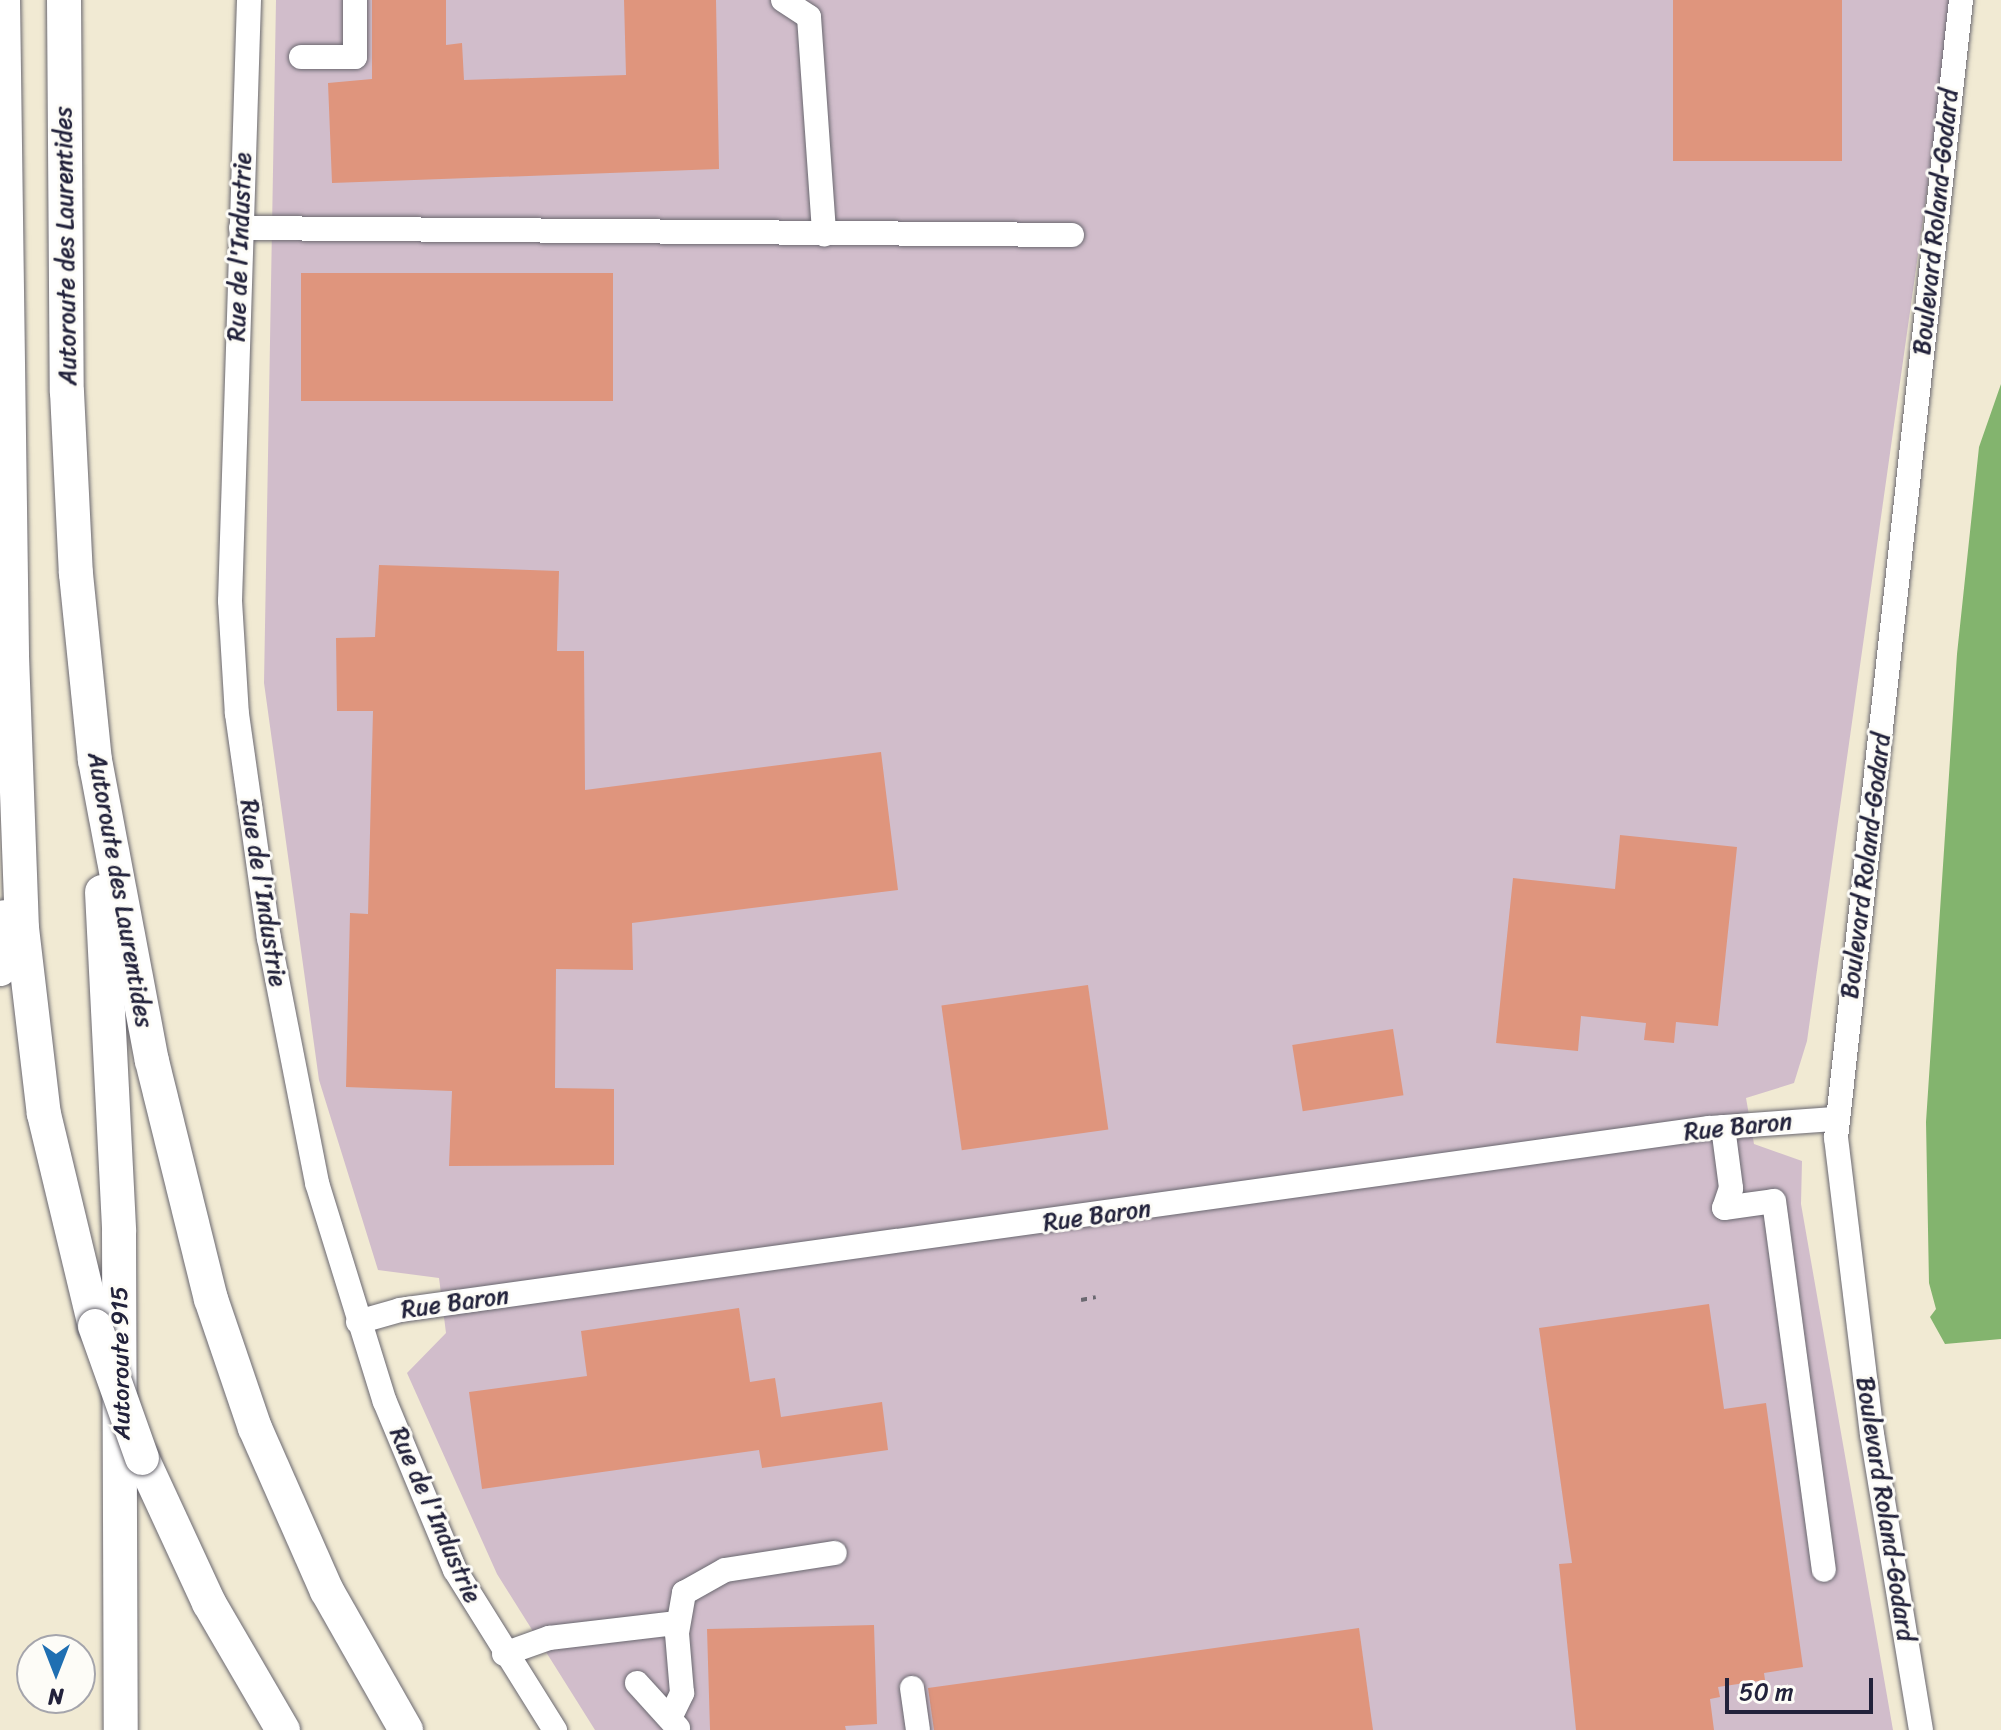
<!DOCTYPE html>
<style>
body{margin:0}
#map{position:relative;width:2001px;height:1730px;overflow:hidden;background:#f1ead3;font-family:Sriracha,sans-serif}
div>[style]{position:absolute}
.industrial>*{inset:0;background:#d1bdcb}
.forest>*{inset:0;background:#83b46e}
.building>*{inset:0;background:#df957d;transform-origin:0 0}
.path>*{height:4px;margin-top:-2px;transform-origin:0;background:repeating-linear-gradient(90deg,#6a6870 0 6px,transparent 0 12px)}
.roads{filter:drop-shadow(0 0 2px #6a6870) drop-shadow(0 0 2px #6a6870)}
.minor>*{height:24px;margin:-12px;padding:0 12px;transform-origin:12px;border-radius:12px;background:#fff}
.highway>*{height:34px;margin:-17px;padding:0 17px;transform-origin:17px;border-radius:17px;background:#fff}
.bridges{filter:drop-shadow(0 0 2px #6a6870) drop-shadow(0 0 2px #6a6870)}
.highway-bridge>*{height:34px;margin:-17px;padding:0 17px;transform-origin:17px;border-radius:17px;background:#fff}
span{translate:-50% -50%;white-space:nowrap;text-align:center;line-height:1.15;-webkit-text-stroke:6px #fdfcf7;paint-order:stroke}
.street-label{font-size:24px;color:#22223b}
.north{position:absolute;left:16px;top:1634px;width:80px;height:80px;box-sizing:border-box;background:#fdfcf7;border:2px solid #a5a5ac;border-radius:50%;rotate:180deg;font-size:22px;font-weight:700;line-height:32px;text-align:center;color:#22223b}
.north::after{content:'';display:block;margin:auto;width:28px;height:36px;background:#1f6fb2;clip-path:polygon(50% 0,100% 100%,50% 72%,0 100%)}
.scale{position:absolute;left:1725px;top:1678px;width:148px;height:36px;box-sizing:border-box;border:4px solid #22223b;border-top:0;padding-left:10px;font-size:24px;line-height:28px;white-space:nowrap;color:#22223b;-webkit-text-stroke:6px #fdfcf7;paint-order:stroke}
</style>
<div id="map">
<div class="industrial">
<div style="clip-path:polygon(276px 0,1954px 0,1807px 1041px,1794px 1083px,1746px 1098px,1754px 1144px,1802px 1161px,1801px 1204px,1893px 1730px,595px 1730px,497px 1574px,407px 1373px,446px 1333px,439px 1278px,378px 1270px,319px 1080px,264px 683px)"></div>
</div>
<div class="forest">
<div style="clip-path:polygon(2001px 384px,2001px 1339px,1945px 1344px,1930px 1317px,1936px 1309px,1929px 1283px,1926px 1122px,1957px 654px,1979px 447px)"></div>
</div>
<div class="building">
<div style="clip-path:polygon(372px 0,446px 0,446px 45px,462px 43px,464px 80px,626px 75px,624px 0,716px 0,719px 169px,332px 183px,328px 83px,372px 79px)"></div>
<div style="left:1673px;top:0;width:169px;height:161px"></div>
<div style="left:301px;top:273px;width:312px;height:128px"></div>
<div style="clip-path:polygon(379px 565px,559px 571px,557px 651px,584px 651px,585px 790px,881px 752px,898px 890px,632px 923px,633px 970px,556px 969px,555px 1088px,614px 1089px,614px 1165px,449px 1166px,452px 1091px,346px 1087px,350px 913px,368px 914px,373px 711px,337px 711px,336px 638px,375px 637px)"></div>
<div style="clip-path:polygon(1620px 835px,1737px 847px,1718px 1026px,1676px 1022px,1674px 1043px,1644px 1040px,1646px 1023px,1581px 1016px,1578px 1051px,1496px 1043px,1513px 878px,1615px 889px)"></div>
<div style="left:1088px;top:985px;width:146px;height:148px;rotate:82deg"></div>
<div style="left:1393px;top:1029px;width:67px;height:102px;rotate:81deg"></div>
<div style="clip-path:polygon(1709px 1304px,1724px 1409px,1766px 1403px,1803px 1667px,1764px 1673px,1765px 1680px,1718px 1687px,1720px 1697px,1710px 1699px,1714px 1730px,1576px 1730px,1559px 1564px,1572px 1563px,1539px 1328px)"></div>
<div style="clip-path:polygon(739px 1308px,750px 1382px,775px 1378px,781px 1417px,882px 1402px,888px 1450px,762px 1468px,759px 1450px,482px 1489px,469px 1392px,587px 1376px,581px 1331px)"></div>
<div style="clip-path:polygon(874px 1625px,877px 1724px,845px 1726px,846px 1730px,710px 1730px,707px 1629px)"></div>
<div style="clip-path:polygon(1359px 1628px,1373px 1730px,934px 1730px,928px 1688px)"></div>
</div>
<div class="path">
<div style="left:1081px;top:1300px;width:15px;rotate:-11deg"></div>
</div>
<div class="roads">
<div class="minor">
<div style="left:249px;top:0;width:601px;rotate:91.81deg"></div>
<div style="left:230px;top:601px;width:113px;rotate:86.5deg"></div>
<div style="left:237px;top:714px;width:226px;rotate:81.9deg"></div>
<div style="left:269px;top:938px;width:250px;rotate:78.9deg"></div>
<div style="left:317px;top:1183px;width:229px;rotate:72.8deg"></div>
<div style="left:385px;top:1402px;width:182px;rotate:67.4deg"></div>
<div style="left:455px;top:1570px;width:189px;rotate:58deg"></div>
<div style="left:783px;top:0;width:31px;rotate:33deg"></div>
<div style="left:809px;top:17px;width:218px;rotate:86deg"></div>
<div style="left:301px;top:57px;width:54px"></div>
<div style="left:355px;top:57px;width:57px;rotate:-90deg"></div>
<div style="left:241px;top:228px;width:831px;rotate:0.48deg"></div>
<div style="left:1723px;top:1127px;width:62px;rotate:82.5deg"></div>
<div style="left:1731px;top:1188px;width:21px;rotate:109deg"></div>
<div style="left:1724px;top:1208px;width:50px;rotate:-8deg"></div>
<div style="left:1774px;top:1201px;width:372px;rotate:82.3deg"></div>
<div style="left:358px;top:1322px;width:44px;rotate:-15.9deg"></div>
<div style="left:400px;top:1310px;width:1322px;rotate:-7.92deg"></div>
<div style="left:1709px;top:1128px;width:127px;rotate:-4.1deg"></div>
<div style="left:504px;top:1654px;width:48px;rotate:-19.6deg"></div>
<div style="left:549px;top:1638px;width:129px;rotate:-6.7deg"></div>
<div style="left:637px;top:1683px;width:61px;rotate:47.7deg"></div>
<div style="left:912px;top:1688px;width:42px;rotate:81.9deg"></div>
<div style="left:670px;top:1718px;width:28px;rotate:-64deg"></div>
<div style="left:682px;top:1693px;width:60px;rotate:-94.8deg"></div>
<div style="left:677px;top:1633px;width:41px;rotate:-80.1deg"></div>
<div style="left:684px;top:1593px;width:47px;rotate:-29.3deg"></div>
<div style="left:725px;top:1570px;width:111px;rotate:-8.8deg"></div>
<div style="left:1921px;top:1730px;width:299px;rotate:-99.4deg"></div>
<div style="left:1872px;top:1435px;width:299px;rotate:-96.9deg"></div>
<div style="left:1836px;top:1138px;width:1145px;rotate:-83.73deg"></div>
</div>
<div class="highway">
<div style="left:3px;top:0;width:656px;rotate:89.21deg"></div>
<div style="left:12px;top:656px;width:272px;rotate:87.9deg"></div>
<div style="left:22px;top:928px;width:187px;rotate:83.3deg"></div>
<div style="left:44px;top:1114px;width:218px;rotate:76.5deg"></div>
<div style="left:64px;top:0;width:392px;rotate:89.6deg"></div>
<div style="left:67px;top:392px;width:182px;rotate:87.2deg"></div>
<div style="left:76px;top:574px;width:187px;rotate:84.2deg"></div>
<div style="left:95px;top:760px;width:306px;rotate:79.3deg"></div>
<div style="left:152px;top:1061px;width:245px;rotate:76.1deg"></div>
<div style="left:211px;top:1299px;width:136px;rotate:71.2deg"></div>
<div style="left:255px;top:1428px;width:178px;rotate:66.2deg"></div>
<div style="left:327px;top:1591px;width:160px;rotate:60.4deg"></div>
<div style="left:102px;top:892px;width:340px;rotate:87.1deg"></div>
<div style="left:119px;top:1232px;width:498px;rotate:89.8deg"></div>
<div style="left:0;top:969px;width:52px;rotate:-85.6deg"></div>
<div style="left:142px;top:1458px;width:160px;rotate:65.2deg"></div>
<div style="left:209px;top:1603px;width:147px;rotate:59.8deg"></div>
</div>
</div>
<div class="bridges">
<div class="highway-bridge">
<div style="left:95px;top:1326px;width:140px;rotate:70.4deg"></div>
</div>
</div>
<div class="street-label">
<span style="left:1936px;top:222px;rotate:-84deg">Boulevard Roland-Godard</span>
<span style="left:66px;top:246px;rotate:-91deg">Autoroute des Laurentides</span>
<span style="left:240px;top:247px;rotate:-88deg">Rue de l'Industrie</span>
<span style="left:1866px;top:866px;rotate:-83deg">Boulevard Roland-Godard</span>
<span style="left:120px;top:890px;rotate:80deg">Autoroute des Laurentides</span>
<span style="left:263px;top:893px;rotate:81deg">Rue de l'Industrie</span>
<span style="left:1738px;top:1127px;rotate:-6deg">Rue Baron</span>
<span style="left:1097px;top:1216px;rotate:-8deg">Rue Baron</span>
<span style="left:455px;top:1303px;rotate:-8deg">Rue Baron</span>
<span style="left:121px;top:1363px;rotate:-91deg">Autoroute 915</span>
<span style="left:1885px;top:1509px;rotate:81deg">Boulevard Roland-Godard</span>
<span style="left:435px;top:1515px;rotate:66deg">Rue de l'Industrie</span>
</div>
<div class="north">N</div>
<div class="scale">50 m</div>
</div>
